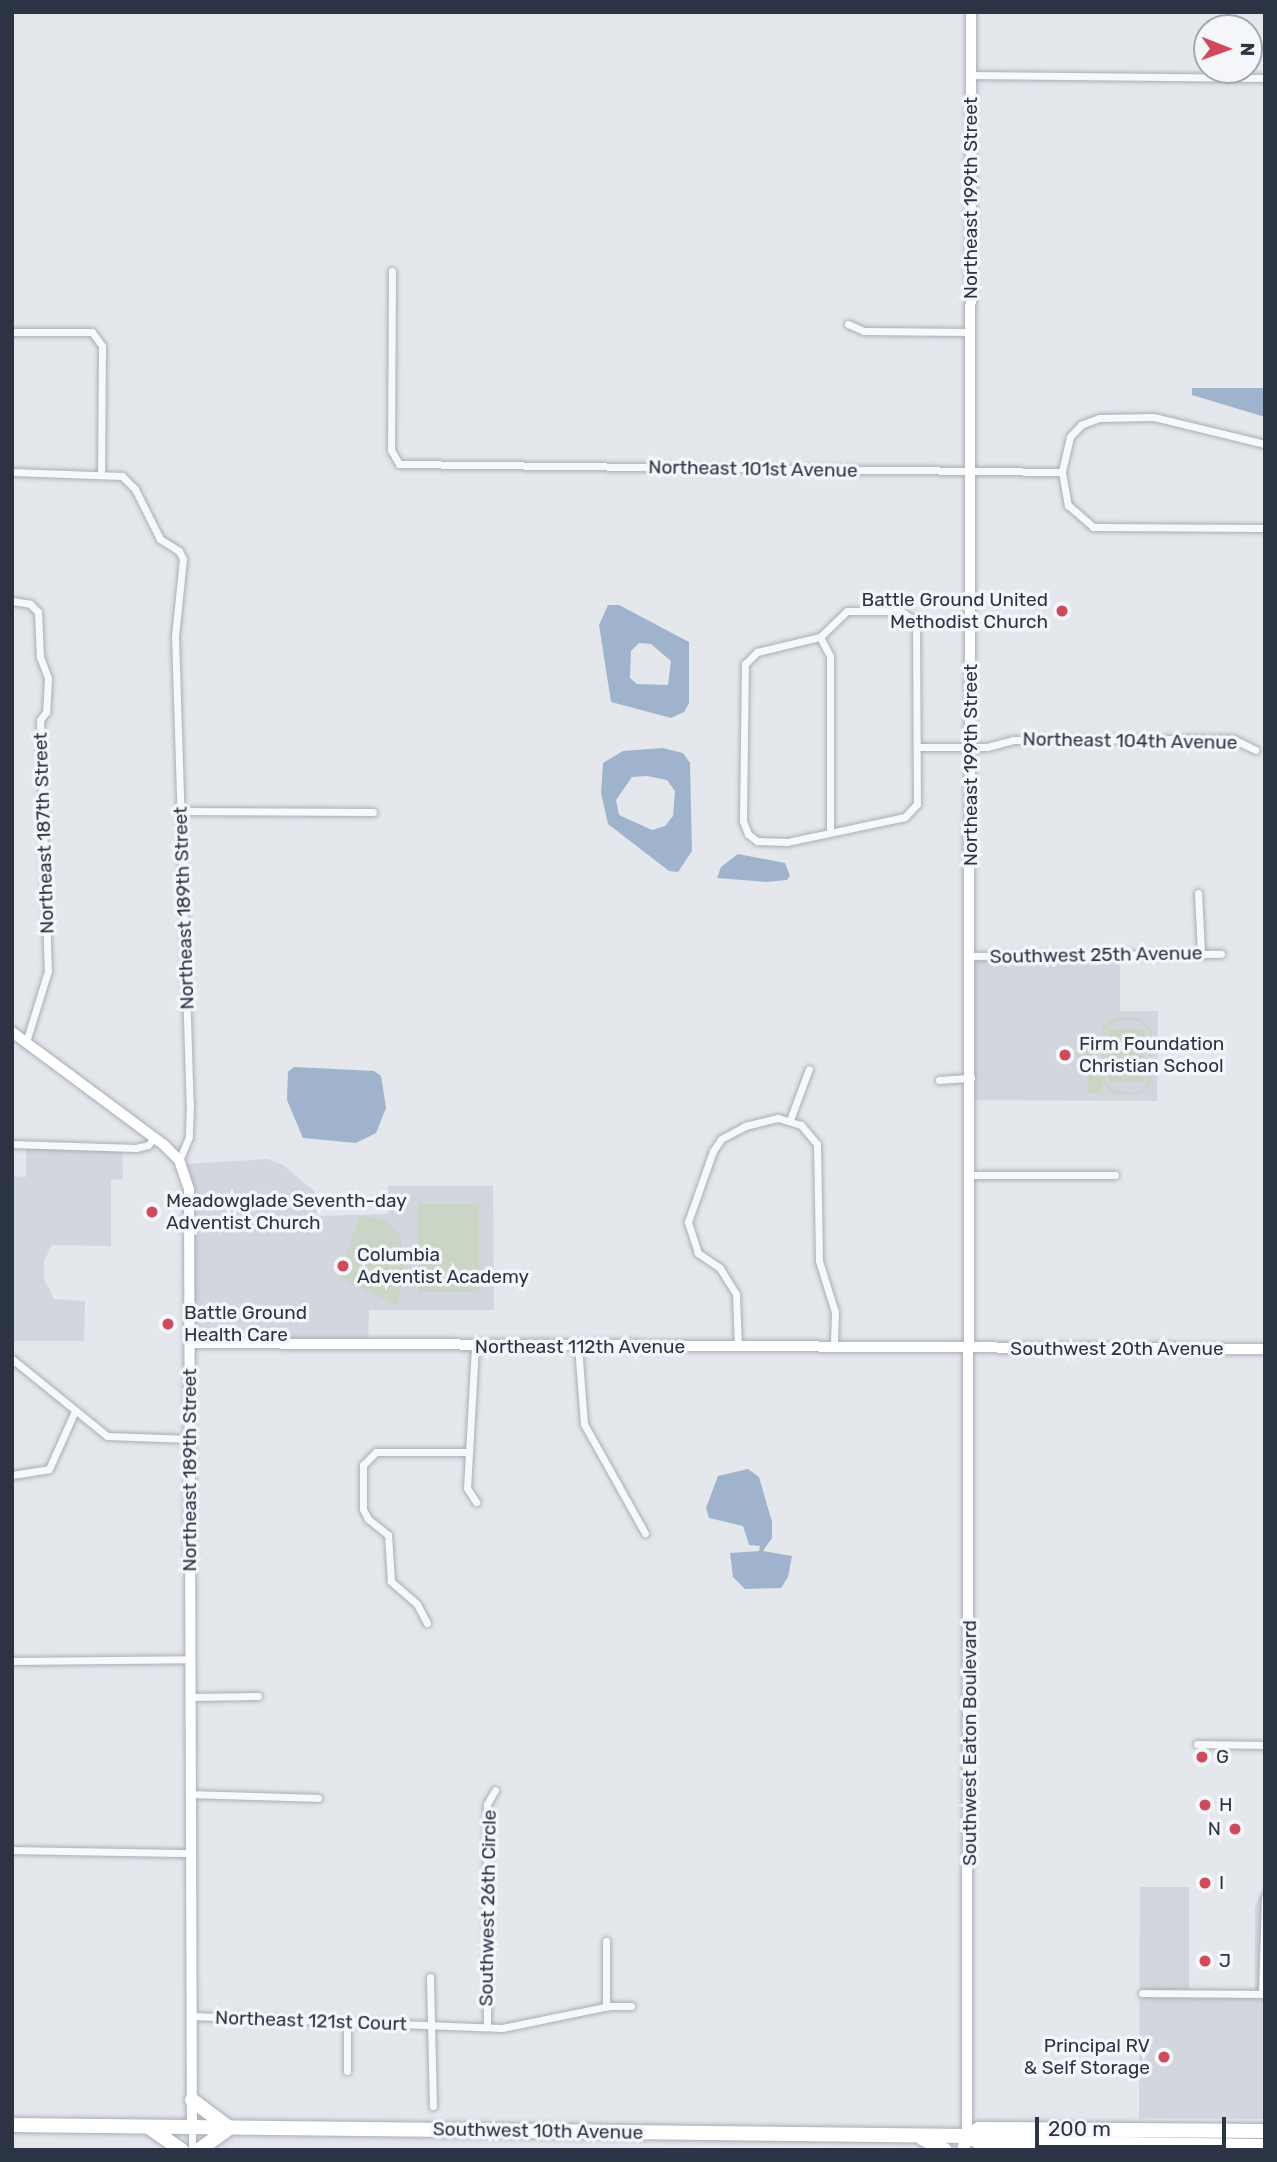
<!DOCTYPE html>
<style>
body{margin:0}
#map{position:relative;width:1277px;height:2162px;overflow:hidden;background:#e4e7ec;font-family:Rubik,sans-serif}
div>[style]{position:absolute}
.built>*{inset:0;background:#d2d6de}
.green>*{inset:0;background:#c9d6c5;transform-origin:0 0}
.water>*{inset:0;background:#9fb4cc}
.roads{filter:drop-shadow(0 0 2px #a9aeb7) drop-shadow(0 0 2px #a9aeb7)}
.street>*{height:7px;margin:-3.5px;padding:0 3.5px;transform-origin:3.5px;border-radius:3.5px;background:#f7f8fa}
.secondary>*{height:10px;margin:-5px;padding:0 5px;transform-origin:5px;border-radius:5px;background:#fff}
.primary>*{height:12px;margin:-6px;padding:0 6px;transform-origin:6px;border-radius:6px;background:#fff}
.highway>*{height:14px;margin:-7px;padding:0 7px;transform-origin:7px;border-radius:7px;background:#fff}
.dots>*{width:19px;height:19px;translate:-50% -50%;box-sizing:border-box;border:4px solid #f4f6f9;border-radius:50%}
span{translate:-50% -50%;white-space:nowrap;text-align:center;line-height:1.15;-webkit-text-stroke:7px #f4f6f9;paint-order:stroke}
.street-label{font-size:19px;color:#2b3445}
.poi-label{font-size:19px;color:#2b3445}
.right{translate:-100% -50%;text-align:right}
.left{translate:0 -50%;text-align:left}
.frame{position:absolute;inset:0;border:14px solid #2b3445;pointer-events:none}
.north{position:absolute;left:1193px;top:14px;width:70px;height:70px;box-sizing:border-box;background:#f4f6f9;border:2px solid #a4a8b1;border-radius:50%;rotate:91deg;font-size:19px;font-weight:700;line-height:28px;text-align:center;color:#2b3445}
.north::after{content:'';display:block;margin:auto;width:24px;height:32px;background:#d1495b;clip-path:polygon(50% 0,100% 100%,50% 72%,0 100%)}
.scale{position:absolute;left:1035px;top:2117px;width:191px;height:32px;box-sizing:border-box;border:4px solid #2b3445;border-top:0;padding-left:9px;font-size:21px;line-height:24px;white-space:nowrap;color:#2b3445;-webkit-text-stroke:5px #f4f6f9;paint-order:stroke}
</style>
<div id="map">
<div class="built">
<div style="clip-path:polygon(974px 961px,1120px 962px,1120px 1011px,1158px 1011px,1157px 1101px,973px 1100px)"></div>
<div style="clip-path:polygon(26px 1147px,122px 1150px,123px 1179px,111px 1180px,111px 1246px,52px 1245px,44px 1261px,44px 1279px,54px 1299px,85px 1301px,84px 1341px,12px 1341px,12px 1176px,26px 1177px)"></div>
<div style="clip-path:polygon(268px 1159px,283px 1165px,315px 1192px,317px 1216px,388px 1214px,388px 1186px,493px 1186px,494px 1310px,369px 1310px,368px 1342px,197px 1339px,186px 1164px)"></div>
<div style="clip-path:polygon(1265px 1882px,1265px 2119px,1139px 2118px,1140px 1887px,1189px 1887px,1189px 1996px,1255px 1996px,1255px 1907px)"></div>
</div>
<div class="green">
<div style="clip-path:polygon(evenodd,1138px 1017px,1152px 1030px,1151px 1084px,1142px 1093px,1120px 1095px,1109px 1091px,1102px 1080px,1101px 1093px,1088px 1093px,1088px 1073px,1077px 1067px,1077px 1052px,1094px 1051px,1101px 1075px,1103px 1025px,1116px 1017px,1138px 1017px,1119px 1020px,1140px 1021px,1149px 1032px,1150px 1077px,1145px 1088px,1135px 1093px,1114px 1091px,1105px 1081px,1105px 1030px,1119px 1020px)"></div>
<div style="left:1108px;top:1029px;width:36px;height:52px"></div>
<div style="left:418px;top:1204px;width:61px;height:88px"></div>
<div style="clip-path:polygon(360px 1216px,387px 1221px,400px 1235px,406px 1273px,397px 1305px,341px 1279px,339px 1272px)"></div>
</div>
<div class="water">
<div style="clip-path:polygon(1192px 388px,1265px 388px,1265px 417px,1192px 395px)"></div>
<div style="clip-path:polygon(evenodd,608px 605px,619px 605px,689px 642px,689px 703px,684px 712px,671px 718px,611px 702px,599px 625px,608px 605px,639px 643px,651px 644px,671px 661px,668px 685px,637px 684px,630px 678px,631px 651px,639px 643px)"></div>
<div style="clip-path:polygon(evenodd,663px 748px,683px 753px,690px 763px,692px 851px,678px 872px,669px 871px,608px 824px,601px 793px,603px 763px,623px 751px,663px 748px,647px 776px,667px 780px,675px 791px,673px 816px,665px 826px,652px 830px,619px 815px,616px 800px,632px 777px,647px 776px)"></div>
<div style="clip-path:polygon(738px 854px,785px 863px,790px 876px,787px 880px,766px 882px,717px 878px,721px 867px)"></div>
<div style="clip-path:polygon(294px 1067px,374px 1071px,381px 1076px,386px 1108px,376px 1133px,356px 1143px,303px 1138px,287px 1100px,288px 1072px)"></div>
<div style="clip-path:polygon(748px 1469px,759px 1477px,772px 1522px,772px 1538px,763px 1551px,792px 1556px,788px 1577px,781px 1588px,745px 1589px,733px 1577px,730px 1553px,759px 1551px,760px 1546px,749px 1545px,743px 1526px,709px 1518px,706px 1508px,718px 1476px)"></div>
</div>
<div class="roads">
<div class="street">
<div style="left:971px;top:75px;width:294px;rotate:0.6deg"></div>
<div style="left:392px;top:271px;width:179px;rotate:90.3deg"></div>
<div style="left:391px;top:450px;width:16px;rotate:60deg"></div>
<div style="left:399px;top:464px;width:663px;rotate:0.69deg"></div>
<div style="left:848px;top:324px;width:17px;rotate:24deg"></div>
<div style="left:864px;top:331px;width:107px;rotate:0.5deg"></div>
<div style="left:12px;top:332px;width:80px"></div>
<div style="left:92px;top:332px;width:17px;rotate:54deg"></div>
<div style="left:102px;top:346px;width:128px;rotate:90.4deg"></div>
<div style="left:1265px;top:444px;width:115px;rotate:-166.4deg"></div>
<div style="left:1153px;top:417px;width:54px;rotate:178.9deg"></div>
<div style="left:1099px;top:418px;width:19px;rotate:159deg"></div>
<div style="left:1081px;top:425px;width:16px;rotate:133deg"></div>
<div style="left:1070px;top:437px;width:36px;rotate:103deg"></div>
<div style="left:1062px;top:472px;width:34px;rotate:80deg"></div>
<div style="left:1068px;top:505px;width:33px;rotate:41deg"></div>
<div style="left:1093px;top:527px;width:172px;rotate:0.3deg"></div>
<div style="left:12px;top:472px;width:110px;rotate:2.1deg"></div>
<div style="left:122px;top:476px;width:18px;rotate:45deg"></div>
<div style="left:135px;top:489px;width:56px;rotate:63.4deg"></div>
<div style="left:160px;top:539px;width:22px;rotate:32deg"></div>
<div style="left:179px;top:551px;width:9px;rotate:63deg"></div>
<div style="left:183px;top:559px;width:77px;rotate:95.9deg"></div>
<div style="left:175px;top:636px;width:468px;rotate:88.2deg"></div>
<div style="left:190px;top:1104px;width:33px;rotate:92deg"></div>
<div style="left:189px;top:1137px;width:25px;rotate:113deg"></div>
<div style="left:12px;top:601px;width:18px;rotate:9deg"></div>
<div style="left:30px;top:604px;width:11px;rotate:45deg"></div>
<div style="left:38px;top:612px;width:45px;rotate:87.5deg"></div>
<div style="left:40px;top:657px;width:22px;rotate:69deg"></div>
<div style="left:48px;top:678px;width:34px;rotate:93deg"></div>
<div style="left:46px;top:712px;width:10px;rotate:127deg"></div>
<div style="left:40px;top:720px;width:251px;rotate:88.2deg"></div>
<div style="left:48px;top:971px;width:74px;rotate:107.2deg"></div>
<div style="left:847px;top:611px;width:54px"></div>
<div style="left:901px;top:611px;width:19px;rotate:36deg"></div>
<div style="left:916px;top:622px;width:182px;rotate:89.7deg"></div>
<div style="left:917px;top:804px;width:18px;rotate:133deg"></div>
<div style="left:905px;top:817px;width:121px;rotate:168deg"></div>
<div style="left:787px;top:842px;width:30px;rotate:-178deg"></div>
<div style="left:757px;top:841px;width:11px;rotate:-142deg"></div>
<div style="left:748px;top:834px;width:14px;rotate:-111deg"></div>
<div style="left:743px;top:821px;width:157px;rotate:-89.3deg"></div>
<div style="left:745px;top:664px;width:17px;rotate:-45deg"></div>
<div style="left:757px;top:652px;width:65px;rotate:-13.4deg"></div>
<div style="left:820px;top:637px;width:37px;rotate:-44deg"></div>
<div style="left:820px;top:637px;width:21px;rotate:62deg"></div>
<div style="left:830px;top:656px;width:176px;rotate:90deg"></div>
<div style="left:918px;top:747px;width:69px"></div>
<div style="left:987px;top:747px;width:27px;rotate:-15deg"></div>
<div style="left:1013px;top:740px;width:220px;rotate:-0.3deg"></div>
<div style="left:1233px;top:739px;width:25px;rotate:26deg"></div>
<div style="left:182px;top:811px;width:191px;rotate:0.3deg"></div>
<div style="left:1198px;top:893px;width:60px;rotate:87.1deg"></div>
<div style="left:971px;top:956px;width:250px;rotate:-0.5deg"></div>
<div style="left:939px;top:1080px;width:32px;rotate:-4deg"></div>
<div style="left:790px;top:1120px;width:54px;rotate:-69.6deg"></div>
<div style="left:12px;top:1144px;width:124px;rotate:1.8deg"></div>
<div style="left:136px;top:1148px;width:12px;rotate:-14deg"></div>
<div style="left:148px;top:1145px;width:11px;rotate:-49deg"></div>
<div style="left:971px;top:1175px;width:144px"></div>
<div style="left:475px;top:1346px;width:142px;rotate:93.2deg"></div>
<div style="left:467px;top:1488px;width:17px;rotate:57deg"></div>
<div style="left:578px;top:1346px;width:78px;rotate:85.6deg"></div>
<div style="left:584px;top:1424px;width:125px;rotate:60.8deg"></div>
<div style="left:738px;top:1347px;width:53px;rotate:-92.2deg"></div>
<div style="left:736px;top:1294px;width:31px;rotate:-122deg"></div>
<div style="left:720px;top:1268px;width:27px;rotate:-146deg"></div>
<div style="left:698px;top:1253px;width:33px;rotate:-108deg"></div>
<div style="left:688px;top:1222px;width:75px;rotate:-70.6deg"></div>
<div style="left:713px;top:1151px;width:14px;rotate:-56deg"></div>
<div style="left:721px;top:1139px;width:27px;rotate:-28deg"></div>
<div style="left:745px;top:1126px;width:34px;rotate:-14deg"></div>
<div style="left:778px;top:1118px;width:24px;rotate:17deg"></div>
<div style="left:801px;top:1125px;width:25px;rotate:50deg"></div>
<div style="left:817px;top:1144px;width:117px;rotate:89deg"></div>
<div style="left:819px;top:1261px;width:53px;rotate:72.6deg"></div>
<div style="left:835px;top:1312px;width:36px;rotate:92deg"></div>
<div style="left:12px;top:1359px;width:122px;rotate:39deg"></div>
<div style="left:107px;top:1436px;width:83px;rotate:2.1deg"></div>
<div style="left:12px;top:1475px;width:37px;rotate:-9deg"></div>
<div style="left:49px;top:1469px;width:64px;rotate:-65.9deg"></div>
<div style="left:427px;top:1623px;width:21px;rotate:-118deg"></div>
<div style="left:417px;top:1604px;width:35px;rotate:-139deg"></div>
<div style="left:391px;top:1581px;width:46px;rotate:-93.7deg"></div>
<div style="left:388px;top:1535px;width:26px;rotate:-141deg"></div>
<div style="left:368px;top:1519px;width:11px;rotate:-117deg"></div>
<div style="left:363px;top:1509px;width:44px;rotate:-90deg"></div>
<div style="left:363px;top:1465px;width:18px;rotate:-45deg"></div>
<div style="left:376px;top:1452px;width:91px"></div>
<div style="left:12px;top:1661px;width:179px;rotate:-0.6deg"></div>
<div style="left:191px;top:1697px;width:67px;rotate:-0.9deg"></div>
<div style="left:1197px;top:1744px;width:68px;rotate:0.8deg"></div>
<div style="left:191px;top:1794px;width:127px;rotate:1.8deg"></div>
<div style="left:12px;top:1850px;width:180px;rotate:1deg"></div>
<div style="left:430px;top:1977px;width:129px;rotate:88.7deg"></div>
<div style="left:1142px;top:1993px;width:123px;rotate:0.5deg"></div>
<div style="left:1262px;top:1994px;width:96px;rotate:-88.2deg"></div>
<div style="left:606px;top:2007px;width:66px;rotate:-90deg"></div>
<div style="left:192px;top:2016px;width:310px;rotate:2.2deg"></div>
<div style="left:502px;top:2028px;width:109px;rotate:-11.6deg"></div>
<div style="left:609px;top:2006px;width:22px"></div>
<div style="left:347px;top:2023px;width:48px;rotate:90deg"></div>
<div style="left:487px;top:2027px;width:223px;rotate:-90deg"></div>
<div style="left:487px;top:1804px;width:16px;rotate:-60deg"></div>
<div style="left:192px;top:2150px;width:22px;rotate:-90deg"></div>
</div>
<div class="secondary">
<div style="left:12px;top:1032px;width:189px;rotate:36.6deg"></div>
<div style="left:164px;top:1145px;width:21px;rotate:45deg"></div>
<div style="left:179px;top:1160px;width:31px;rotate:71deg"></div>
<div style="left:189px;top:1189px;width:939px;rotate:89.82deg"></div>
<div style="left:190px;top:1343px;width:1075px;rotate:0.32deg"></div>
<div style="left:967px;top:2136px;width:2124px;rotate:-89.89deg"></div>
</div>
<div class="primary">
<div style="left:963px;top:2150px;width:15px;rotate:-74deg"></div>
</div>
<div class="highway">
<div style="left:192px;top:2100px;width:45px;rotate:36.9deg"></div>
<div style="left:12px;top:2125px;width:955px;rotate:0.66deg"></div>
<div style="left:967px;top:2136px;width:13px;rotate:27deg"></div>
<div style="left:979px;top:2142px;width:286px;rotate:0.8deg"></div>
<div style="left:150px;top:2128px;width:39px;rotate:35deg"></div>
<div style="left:967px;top:2136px;width:14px;rotate:-30deg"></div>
<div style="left:979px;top:2129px;width:286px;rotate:0.4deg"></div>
<div style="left:922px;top:2138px;width:26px;rotate:28deg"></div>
<div style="left:199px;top:2150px;width:36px;rotate:-36deg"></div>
</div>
</div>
<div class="dots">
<div style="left:1062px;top:611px;background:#d1495b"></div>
<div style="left:1065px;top:1055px;background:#d1495b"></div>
<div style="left:152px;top:1212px;background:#d1495b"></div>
<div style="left:343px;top:1266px;background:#d1495b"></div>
<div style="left:168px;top:1324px;background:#d1495b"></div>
<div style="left:1202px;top:1757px;background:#d1495b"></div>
<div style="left:1205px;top:1805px;background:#d1495b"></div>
<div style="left:1235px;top:1829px;background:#d1495b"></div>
<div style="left:1205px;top:1883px;background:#d1495b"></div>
<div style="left:1205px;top:1961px;background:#d1495b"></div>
<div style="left:1164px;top:2057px;background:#d1495b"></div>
</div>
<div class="street-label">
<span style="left:971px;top:198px;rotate:-90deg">Northeast 199th Street</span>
<span style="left:753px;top:469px;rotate:1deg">Northeast 101st Avenue</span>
<span style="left:1130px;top:741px;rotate:1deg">Northeast 104th Avenue</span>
<span style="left:971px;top:765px;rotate:-90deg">Northeast 199th Street</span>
<span style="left:44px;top:833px;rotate:-92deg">Northeast 187th Street</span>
<span style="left:184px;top:908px;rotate:-92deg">Northeast 189th Street</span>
<span style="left:1096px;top:955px;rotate:-1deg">Southwest 25th Avenue</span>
<span style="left:580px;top:1347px">Northeast 112th Avenue</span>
<span style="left:1117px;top:1349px">Southwest 20th Avenue</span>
<span style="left:190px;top:1470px;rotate:-90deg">Northeast 189th Street</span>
<span style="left:970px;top:1743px;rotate:-90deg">Southwest Eaton Boulevard</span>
<span style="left:488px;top:1908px;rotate:-89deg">Southwest 26th Circle</span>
<span style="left:311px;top:2021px;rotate:2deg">Northeast 121st Court</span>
<span style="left:538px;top:2131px;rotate:1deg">Southwest 10th Avenue</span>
</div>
<div class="poi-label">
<span class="right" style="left:1048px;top:611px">Battle Ground United<br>Methodist Church</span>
<span class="left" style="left:1079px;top:1055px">Firm Foundation<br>Christian School</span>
<span class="left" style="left:166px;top:1212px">Meadowglade Seventh-day<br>Adventist Church</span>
<span class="left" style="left:357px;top:1266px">Columbia<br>Adventist Academy</span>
<span class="left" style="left:184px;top:1324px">Battle Ground<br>Health Care</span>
<span class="left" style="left:1216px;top:1757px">G</span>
<span class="left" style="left:1219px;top:1805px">H</span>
<span class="right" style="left:1221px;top:1829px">N</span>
<span class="left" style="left:1219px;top:1883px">I</span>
<span class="left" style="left:1219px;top:1961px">J</span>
<span class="right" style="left:1150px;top:2057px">Principal RV<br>&amp; Self Storage</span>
</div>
<div class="frame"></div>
<div class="north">N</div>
<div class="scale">200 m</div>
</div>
